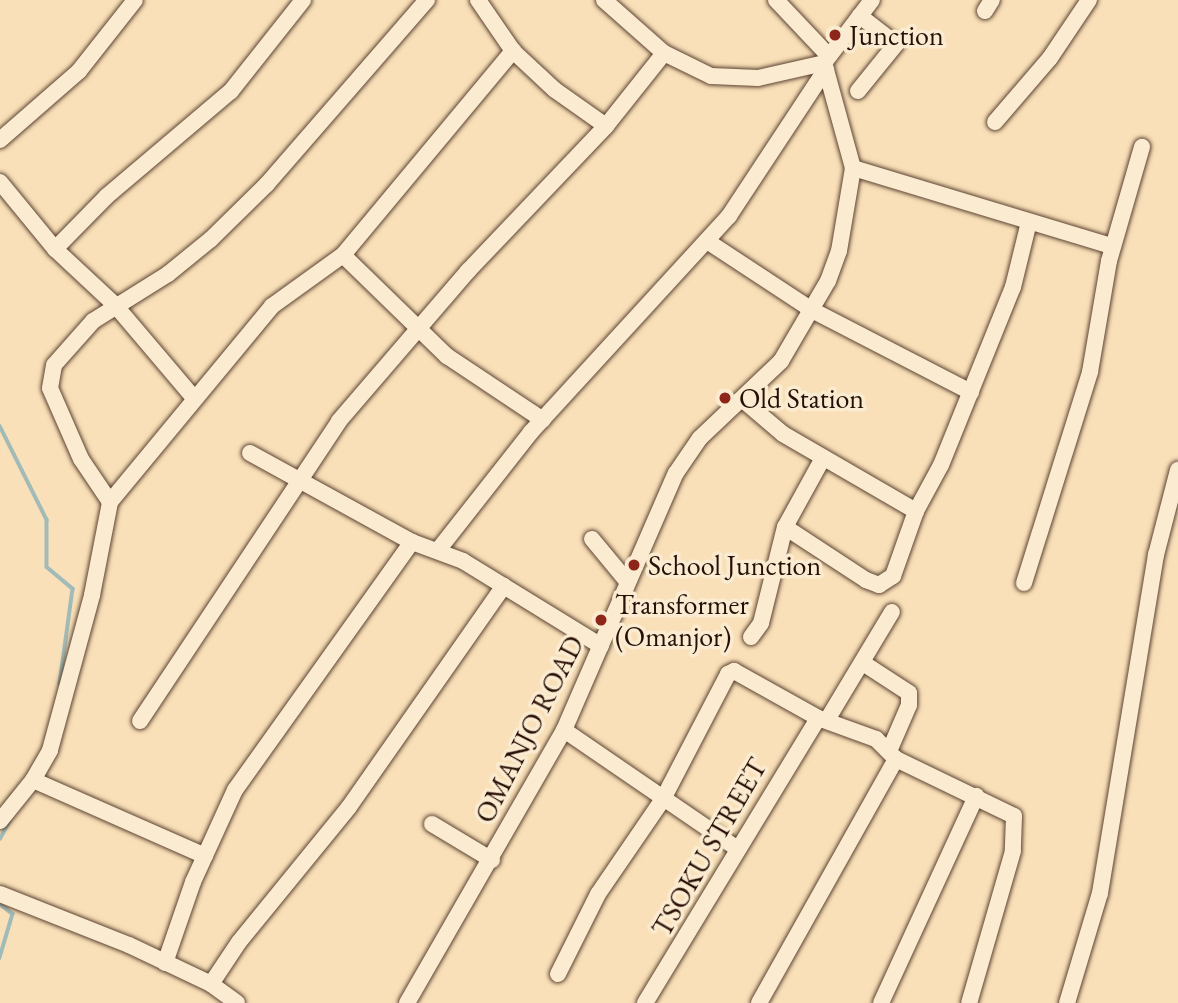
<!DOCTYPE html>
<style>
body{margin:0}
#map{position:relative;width:1178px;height:1003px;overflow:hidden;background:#f9e0b8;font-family:"EB Garamond",serif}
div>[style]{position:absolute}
.stream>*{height:3.5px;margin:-1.75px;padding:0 1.75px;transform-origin:1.75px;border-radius:1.75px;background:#a1bbb9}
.roads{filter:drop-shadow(0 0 2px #5c4332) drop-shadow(0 0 2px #5c4332)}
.minor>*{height:16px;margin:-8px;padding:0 8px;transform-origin:8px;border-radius:8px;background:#fbebd1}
.dots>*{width:19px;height:19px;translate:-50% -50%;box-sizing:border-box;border:4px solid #fbebd1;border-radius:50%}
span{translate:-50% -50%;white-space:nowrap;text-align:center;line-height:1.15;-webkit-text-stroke:7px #fbebd1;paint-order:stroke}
.poi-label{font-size:28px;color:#280f05}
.left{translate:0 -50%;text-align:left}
.street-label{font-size:28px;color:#280f05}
</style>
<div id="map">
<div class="stream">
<div style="left:0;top:426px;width:105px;rotate:63.4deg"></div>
<div style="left:47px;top:520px;width:47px;rotate:90deg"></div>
<div style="left:47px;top:567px;width:34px;rotate:40deg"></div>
<div style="left:73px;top:589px;width:96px;rotate:97.8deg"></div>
<div style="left:0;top:839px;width:21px;rotate:-62deg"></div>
<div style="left:0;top:904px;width:16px;rotate:38deg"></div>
<div style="left:13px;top:914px;width:46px;rotate:106.5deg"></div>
</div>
<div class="roads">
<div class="minor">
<div style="left:478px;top:0;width:62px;rotate:55.5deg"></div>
<div style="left:513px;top:51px;width:57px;rotate:42.9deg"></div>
<div style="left:555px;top:90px;width:62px;rotate:35.2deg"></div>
<div style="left:604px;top:0;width:80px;rotate:41.5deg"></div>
<div style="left:664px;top:53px;width:52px;rotate:26.1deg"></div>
<div style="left:711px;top:76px;width:47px;rotate:2.4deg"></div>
<div style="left:758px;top:78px;width:68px;rotate:-12.8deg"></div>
<div style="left:776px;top:0;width:77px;rotate:46.6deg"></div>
<div style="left:985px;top:11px;width:13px;rotate:-58deg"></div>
<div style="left:824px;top:63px;width:79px;rotate:-52.7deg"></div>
<div style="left:858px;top:91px;width:60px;rotate:-51deg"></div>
<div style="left:896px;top:44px;width:46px;rotate:-142.1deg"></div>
<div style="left:995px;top:122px;width:84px;rotate:-49.3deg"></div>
<div style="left:1050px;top:58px;width:70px;rotate:-56.1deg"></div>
<div style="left:0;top:140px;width:105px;rotate:-41.1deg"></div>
<div style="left:79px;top:71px;width:90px;rotate:-51.7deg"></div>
<div style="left:853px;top:168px;width:270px;rotate:16.8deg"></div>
<div style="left:0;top:182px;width:87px;rotate:50.6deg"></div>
<div style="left:55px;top:249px;width:82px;rotate:43deg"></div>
<div style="left:115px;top:305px;width:121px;rotate:49.7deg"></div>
<div style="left:707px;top:241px;width:126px;rotate:33.3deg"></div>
<div style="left:812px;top:310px;width:179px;rotate:27.3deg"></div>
<div style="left:55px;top:249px;width:74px;rotate:-45.5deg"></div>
<div style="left:107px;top:196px;width:162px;rotate:-40.3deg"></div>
<div style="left:231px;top:91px;width:116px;rotate:-51.6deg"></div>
<div style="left:343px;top:255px;width:145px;rotate:44.2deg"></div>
<div style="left:447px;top:356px;width:115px;rotate:33.7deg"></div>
<div style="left:743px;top:400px;width:52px;rotate:40.4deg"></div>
<div style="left:783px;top:434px;width:154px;rotate:30.1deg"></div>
<div style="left:250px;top:453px;width:185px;rotate:28.8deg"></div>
<div style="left:412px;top:542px;width:54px;rotate:20.4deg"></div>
<div style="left:463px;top:561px;width:162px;rotate:31.6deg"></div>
<div style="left:110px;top:502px;width:52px;rotate:-124deg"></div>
<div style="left:81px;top:459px;width:77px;rotate:-113.6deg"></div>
<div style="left:50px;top:388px;width:23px;rotate:-80deg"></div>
<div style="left:54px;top:365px;width:59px;rotate:-48.4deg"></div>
<div style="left:93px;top:321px;width:89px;rotate:-32.1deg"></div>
<div style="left:168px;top:274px;width:55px;rotate:-39.1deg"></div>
<div style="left:211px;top:239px;width:78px;rotate:-44.5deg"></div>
<div style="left:267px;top:184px;width:244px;rotate:-49deg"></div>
<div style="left:785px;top:527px;width:97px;rotate:33.2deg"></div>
<div style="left:866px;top:580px;width:14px;rotate:21deg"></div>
<div style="left:879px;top:585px;width:17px;rotate:-33deg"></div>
<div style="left:893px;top:576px;width:69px;rotate:-70.5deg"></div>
<div style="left:916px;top:511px;width:52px;rotate:-61.5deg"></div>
<div style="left:941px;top:465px;width:192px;rotate:-68deg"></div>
<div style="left:1013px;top:287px;width:67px;rotate:-76.2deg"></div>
<div style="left:592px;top:539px;width:53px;rotate:50.3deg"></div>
<div style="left:439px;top:549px;width:149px;rotate:-51.8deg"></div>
<div style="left:531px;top:432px;width:293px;rotate:-47.5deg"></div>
<div style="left:729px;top:216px;width:176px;rotate:-56.6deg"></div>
<div style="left:1024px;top:583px;width:221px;rotate:-72.6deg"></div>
<div style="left:1090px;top:372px;width:113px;rotate:-80.3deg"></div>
<div style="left:1109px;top:261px;width:119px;rotate:-73.9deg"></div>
<div style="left:751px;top:637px;width:17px;rotate:-54deg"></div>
<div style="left:761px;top:623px;width:99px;rotate:-76deg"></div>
<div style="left:785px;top:527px;width:79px;rotate:-61.2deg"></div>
<div style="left:863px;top:663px;width:55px;rotate:33.1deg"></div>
<div style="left:909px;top:693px;width:12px;rotate:90deg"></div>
<div style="left:909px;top:705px;width:48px;rotate:113.4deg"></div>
<div style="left:827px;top:720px;width:126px;rotate:-59deg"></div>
<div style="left:140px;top:721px;width:360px;rotate:-56.4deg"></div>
<div style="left:339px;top:421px;width:198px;rotate:-49.3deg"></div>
<div style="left:468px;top:271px;width:200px;rotate:-46.4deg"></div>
<div style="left:606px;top:126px;width:93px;rotate:-51.5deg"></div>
<div style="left:564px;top:730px;width:211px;rotate:34.4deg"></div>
<div style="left:33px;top:780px;width:188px;rotate:23.8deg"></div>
<div style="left:0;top:821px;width:53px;rotate:-51.2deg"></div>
<div style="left:33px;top:780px;width:34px;rotate:-60deg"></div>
<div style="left:50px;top:750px;width:161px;rotate:-74.8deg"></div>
<div style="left:92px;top:595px;width:95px;rotate:-79deg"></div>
<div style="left:110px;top:502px;width:254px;rotate:-50.4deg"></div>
<div style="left:272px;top:306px;width:87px;rotate:-35.7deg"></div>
<div style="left:343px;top:255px;width:266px;rotate:-50.2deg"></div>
<div style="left:432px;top:824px;width:70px;rotate:31deg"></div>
<div style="left:0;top:894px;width:139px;rotate:21.6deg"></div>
<div style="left:129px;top:945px;width:91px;rotate:25.4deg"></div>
<div style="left:211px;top:984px;width:32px;rotate:36deg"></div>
<div style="left:165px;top:963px;width:86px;rotate:-70.9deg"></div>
<div style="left:193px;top:882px;width:101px;rotate:-65.5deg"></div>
<div style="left:235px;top:790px;width:305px;rotate:-54.5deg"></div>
<div style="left:558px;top:974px;width:89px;rotate:-63.4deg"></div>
<div style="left:598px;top:894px;width:115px;rotate:-55.6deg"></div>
<div style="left:663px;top:799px;width:141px;rotate:-62.5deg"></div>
<div style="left:728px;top:674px;width:7px;rotate:-27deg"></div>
<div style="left:734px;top:671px;width:96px;rotate:29.2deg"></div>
<div style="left:818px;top:718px;width:62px;rotate:19.9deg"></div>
<div style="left:876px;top:739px;width:28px;rotate:45deg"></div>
<div style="left:896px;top:759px;width:131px;rotate:25.8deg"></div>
<div style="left:1014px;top:816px;width:35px;rotate:92deg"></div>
<div style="left:1013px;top:851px;width:158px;rotate:106.1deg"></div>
<div style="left:211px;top:984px;width:50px;rotate:-56.3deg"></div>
<div style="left:239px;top:942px;width:174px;rotate:-50.8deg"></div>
<div style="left:349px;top:807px;width:270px;rotate:-55deg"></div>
<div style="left:407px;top:1003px;width:315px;rotate:-60.1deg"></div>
<div style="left:564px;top:730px;width:280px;rotate:-66.5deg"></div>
<div style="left:676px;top:473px;width:42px;rotate:-55.6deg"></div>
<div style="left:700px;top:438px;width:112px;rotate:-43.5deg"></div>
<div style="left:781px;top:361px;width:93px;rotate:-59.6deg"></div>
<div style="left:828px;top:281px;width:32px;rotate:-70deg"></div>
<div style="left:839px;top:251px;width:84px;rotate:-80.4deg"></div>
<div style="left:853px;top:168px;width:109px;rotate:-105.4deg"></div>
<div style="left:645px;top:1003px;width:333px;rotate:-58.7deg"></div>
<div style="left:759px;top:1003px;width:280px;rotate:-60.7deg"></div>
<div style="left:881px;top:1003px;width:228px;rotate:-65.3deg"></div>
<div style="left:1067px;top:1003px;width:115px;rotate:-73.3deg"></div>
<div style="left:1100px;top:893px;width:343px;rotate:-80.6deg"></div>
<div style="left:1156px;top:555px;width:88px;rotate:-75.5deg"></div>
</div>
</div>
<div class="dots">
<div style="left:835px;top:35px;background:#8f2418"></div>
<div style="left:725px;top:398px;background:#8f2418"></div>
<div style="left:634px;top:565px;background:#8f2418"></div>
<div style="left:601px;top:620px;background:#8f2418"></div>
</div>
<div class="poi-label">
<span class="left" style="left:849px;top:35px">Junction</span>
<span class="left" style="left:739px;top:398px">Old Station</span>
<span class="left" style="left:648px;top:565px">School Junction</span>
<span class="left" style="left:615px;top:620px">Transformer<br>(Omanjor)</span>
</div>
<div class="street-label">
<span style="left:529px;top:729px;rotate:-63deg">OMANJO ROAD</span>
<span style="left:709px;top:847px;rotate:-60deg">TSOKU STREET</span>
</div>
</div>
